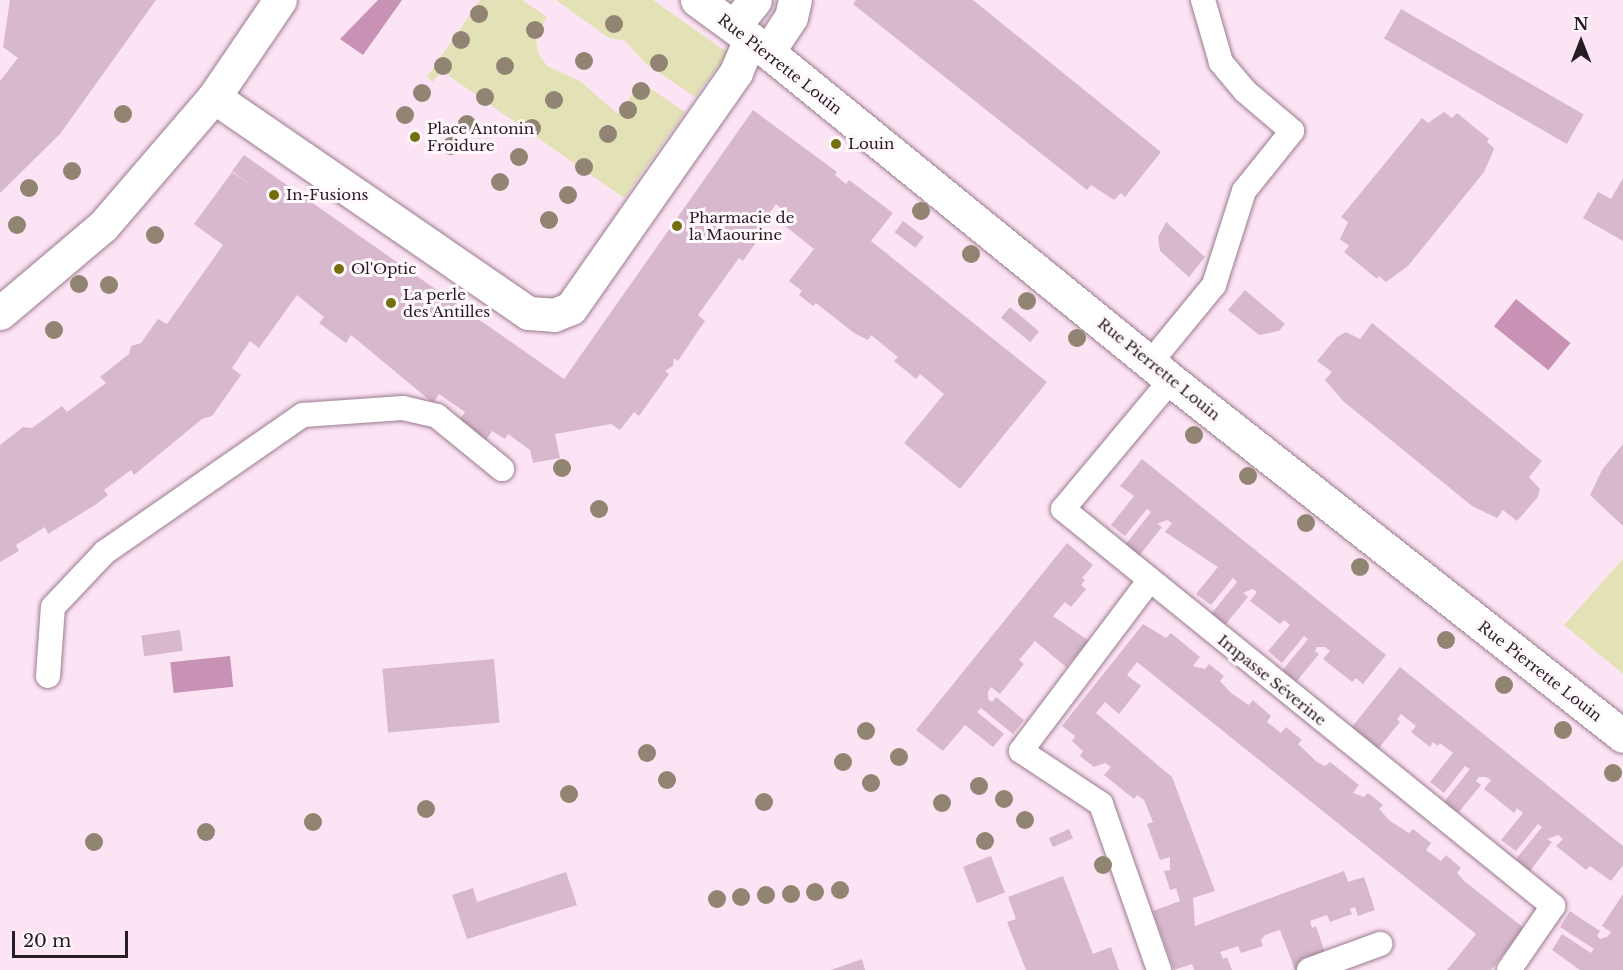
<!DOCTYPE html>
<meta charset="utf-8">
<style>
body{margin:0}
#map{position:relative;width:1623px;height:970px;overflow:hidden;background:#fde4f4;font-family:"Libre Baskerville",serif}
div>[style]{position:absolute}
.green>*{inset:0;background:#e3e2b7}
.water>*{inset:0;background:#c792b4;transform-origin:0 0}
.building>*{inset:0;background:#d7b8cc;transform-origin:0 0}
.roads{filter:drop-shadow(0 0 2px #997c8f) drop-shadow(0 0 2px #997c8f)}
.lane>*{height:24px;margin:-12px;padding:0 12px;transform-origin:12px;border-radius:12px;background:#fff}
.street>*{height:33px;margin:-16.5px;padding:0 16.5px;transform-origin:16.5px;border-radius:16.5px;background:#fff}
.secondary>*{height:33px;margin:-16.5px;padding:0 16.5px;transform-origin:16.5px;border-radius:16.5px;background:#fff}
.trees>*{width:18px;height:18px;margin:-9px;border-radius:50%;background:#918472}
.dots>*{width:16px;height:16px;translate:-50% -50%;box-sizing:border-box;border:3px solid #fef7fb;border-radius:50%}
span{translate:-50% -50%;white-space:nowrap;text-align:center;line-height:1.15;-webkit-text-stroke:6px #fef7fb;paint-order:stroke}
.street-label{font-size:15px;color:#271c23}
.poi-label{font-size:15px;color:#271c23}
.left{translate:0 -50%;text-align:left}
.north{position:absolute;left:1551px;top:12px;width:60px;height:60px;-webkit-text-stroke:4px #fef7fb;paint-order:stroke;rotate:0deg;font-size:16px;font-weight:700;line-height:24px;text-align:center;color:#271c23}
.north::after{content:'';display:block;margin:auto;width:21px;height:27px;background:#271c23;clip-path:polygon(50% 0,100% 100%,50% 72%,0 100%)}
.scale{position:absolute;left:12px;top:931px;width:116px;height:27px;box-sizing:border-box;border:3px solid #271c23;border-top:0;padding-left:8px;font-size:18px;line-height:21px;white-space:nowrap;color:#271c23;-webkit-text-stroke:4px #fef7fb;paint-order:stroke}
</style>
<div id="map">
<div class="green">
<div style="clip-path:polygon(480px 0,522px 0,547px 17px,536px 38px,538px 53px,547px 66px,580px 81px,618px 114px,641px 82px,685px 112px,624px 198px,442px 71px,433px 82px,427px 77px)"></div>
<div style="clip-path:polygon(556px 0,653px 0,728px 53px,695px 97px,645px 63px,625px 41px,609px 38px)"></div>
<div style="clip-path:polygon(1623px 559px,1623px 674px,1564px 625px)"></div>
</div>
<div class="water">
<div style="clip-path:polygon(378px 0,402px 0,363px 55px,340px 39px)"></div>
<div style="left:1516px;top:299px;width:70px;height:35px;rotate:39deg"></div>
<div style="left:230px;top:656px;width:31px;height:60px;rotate:84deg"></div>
</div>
<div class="building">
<div style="clip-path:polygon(10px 0,156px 0,60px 134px,0 193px,0 81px,18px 58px,3px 47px)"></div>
<div style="clip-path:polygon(856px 0,973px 0,1161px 152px,1125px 197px,1121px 193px,1114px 200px,1091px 185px,1087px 190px,853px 4px)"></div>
<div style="left:1401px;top:9px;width:211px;height:34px;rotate:30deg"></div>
<div style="clip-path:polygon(753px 110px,837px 172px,835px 175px,846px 184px,849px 180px,893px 213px,871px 241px,1047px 382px,960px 489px,904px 443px,944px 394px,920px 374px,916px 379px,894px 361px,898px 357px,871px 335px,868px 340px,854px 333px,816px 303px,813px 306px,799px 295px,802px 291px,789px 281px,814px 249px,779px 221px,786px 213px,776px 204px,753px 237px,757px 241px,743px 261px,739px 258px,698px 315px,705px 321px,696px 334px,678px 361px,674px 358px,673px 366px,665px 371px,669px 374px,639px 416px,634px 412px,620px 430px,611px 424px,555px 434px,560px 458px,533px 463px,530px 450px,508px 434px,505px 439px,492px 431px,486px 440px,459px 421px,465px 412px,439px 394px,433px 403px,351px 335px,346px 343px,319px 323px,324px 317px,297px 295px,259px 348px,250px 341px,232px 368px,241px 375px,212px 416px,202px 419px,134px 475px,131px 470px,104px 490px,108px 495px,95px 505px,48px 534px,45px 527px,16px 545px,19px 551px,0 562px,0 445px,23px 427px,32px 428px,62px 406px,67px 412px,106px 383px,100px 377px,129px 354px,131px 346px,141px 343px,158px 319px,167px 324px,223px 245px,194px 224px,232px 172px,251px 185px,232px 171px,244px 155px,564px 379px)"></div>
<div style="clip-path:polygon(1444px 112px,1452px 118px,1457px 113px,1489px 139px,1487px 142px,1494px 148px,1492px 154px,1484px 172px,1408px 266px,1386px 282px,1379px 276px,1377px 279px,1344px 252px,1349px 246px,1340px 239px,1348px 222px,1341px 217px,1422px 118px,1428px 123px)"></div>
<div style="clip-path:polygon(1623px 178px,1623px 241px,1583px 218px,1598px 192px,1611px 199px)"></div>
<div style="left:903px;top:221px;width:26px;height:14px;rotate:37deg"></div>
<div style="clip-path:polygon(1166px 222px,1205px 257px,1189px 277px,1160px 251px,1158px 237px)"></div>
<div style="clip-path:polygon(1245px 290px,1285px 324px,1279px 331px,1259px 335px,1228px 310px)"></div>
<div style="left:1010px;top:307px;width:38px;height:14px;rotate:40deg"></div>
<div style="clip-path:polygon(1372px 323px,1542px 461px,1529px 477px,1540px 489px,1537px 498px,1517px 521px,1503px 510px,1497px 518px,1472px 506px,1343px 401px,1325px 380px,1332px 372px,1317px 361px,1337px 337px,1346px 332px,1360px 339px)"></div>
<div style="clip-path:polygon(1623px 444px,1623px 526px,1590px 495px,1602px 470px)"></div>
<div style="clip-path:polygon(1142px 459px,1386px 655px,1363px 684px,1356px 678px,1352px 682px,1323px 659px,1330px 651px,1325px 647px,1317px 647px,1315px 651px,1319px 654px,1296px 682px,1282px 671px,1308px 639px,1304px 636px,1282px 663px,1268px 651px,1290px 625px,1284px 620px,1280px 624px,1250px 601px,1257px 592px,1253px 589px,1243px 593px,1248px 597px,1225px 625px,1211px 614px,1237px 582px,1233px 578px,1211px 605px,1196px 594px,1218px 567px,1165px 532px,1172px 523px,1167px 520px,1157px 524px,1162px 527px,1139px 556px,1125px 545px,1151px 512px,1147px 509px,1125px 536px,1111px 525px,1134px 496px,1120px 486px)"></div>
<div style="clip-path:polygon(1067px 543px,1093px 565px,1082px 578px,1085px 580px,1081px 585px,1086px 589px,1071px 607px,1065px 602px,1053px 616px,1089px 641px,1066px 667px,1035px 641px,1019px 660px,1024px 664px,1000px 694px,991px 687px,988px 692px,988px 699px,992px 702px,996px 697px,1024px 720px,1013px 734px,981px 708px,977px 712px,1004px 734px,993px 747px,965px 725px,943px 751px,916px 730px)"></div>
<div style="clip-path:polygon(1143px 624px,1166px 638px,1171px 633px,1200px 657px,1193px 666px,1205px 669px,1209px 664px,1224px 676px,1220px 681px,1231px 693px,1249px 705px,1253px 700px,1271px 716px,1267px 722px,1281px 733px,1286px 727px,1302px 740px,1298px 744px,1317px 762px,1325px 766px,1330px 762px,1359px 785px,1353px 793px,1364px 797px,1368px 793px,1383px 805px,1379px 809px,1390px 821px,1409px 833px,1413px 829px,1431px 843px,1426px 850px,1441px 861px,1446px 855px,1461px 868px,1457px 873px,1464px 881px,1524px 928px,1491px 970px,1447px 970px,1476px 934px,1137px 662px,1127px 675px,1141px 686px,1119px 714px,1105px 702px,1096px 713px,1172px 777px,1215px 891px,1193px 898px,1195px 926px,1344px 871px,1348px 882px,1364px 877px,1375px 910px,1358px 916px,1355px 907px,1350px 909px,1352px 914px,1330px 922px,1327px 915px,1310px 921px,1312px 928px,1316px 926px,1327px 959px,1295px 970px,1280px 930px,1265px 935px,1261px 940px,1263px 946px,1241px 953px,1238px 946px,1220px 952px,1223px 959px,1227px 957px,1232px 970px,1194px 970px,1192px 964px,1174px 970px,1153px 911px,1180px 901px,1176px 888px,1170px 890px,1164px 871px,1170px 870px,1170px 857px,1160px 860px,1147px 824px,1153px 822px,1144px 800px,1137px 795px,1134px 799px,1104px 775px,1111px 767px,1105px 763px,1094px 767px,1080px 756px,1083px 751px,1072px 741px,1075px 736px,1062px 726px)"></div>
<div style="left:180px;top:630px;width:21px;height:39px;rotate:82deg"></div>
<div style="left:494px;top:659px;width:64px;height:112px;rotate:85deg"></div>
<div style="clip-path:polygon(1400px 667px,1623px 846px,1623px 865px,1611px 881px,1590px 866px,1586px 870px,1556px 846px,1563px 839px,1558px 835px,1547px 839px,1552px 842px,1530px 871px,1516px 859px,1542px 827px,1538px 824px,1516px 851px,1501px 840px,1523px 813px,1517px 808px,1514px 813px,1484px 789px,1491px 780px,1486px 777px,1479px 777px,1476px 781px,1481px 785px,1458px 813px,1444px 802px,1470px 769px,1465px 766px,1444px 793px,1430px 782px,1453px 753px,1440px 743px,1438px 746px,1433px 742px,1430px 747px,1411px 732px,1416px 726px,1401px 714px,1397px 719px,1400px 722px,1378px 749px,1352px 727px)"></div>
<div style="left:1069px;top:829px;width:10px;height:22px;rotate:66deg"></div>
<div style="left:991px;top:856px;width:39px;height:30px;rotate:69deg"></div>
<div style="clip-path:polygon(566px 872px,577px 905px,467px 939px,452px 895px,473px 888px,477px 902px)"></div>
<div style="clip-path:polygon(1063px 876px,1093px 954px,1111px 947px,1119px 970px,1026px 970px,1007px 922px,1016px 919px,1008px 897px)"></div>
<div style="clip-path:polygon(1623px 894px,1623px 970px,1580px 970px,1552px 950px,1562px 934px,1591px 953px,1594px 949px,1560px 927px,1570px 911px,1600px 931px,1597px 936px,1600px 939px,1607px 937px,1611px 932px,1602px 926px)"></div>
<div style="clip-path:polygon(862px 959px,865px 970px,831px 970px)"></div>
</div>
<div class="roads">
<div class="lane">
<div style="left:1150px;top:363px;width:101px;rotate:-50.6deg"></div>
<div style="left:1214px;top:285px;width:99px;rotate:-72.3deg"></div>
<div style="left:1244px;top:191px;width:77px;rotate:-51.3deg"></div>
<div style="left:1292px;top:131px;width:62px;rotate:-139.6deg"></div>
<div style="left:1245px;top:91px;width:38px;rotate:-130deg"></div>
<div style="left:1221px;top:62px;width:65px;rotate:-106.2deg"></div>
<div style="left:1171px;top:380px;width:168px;rotate:129.9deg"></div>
<div style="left:1063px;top:509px;width:631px;rotate:39.01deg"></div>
<div style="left:1553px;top:906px;width:78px;rotate:124.5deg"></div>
<div style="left:1149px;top:581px;width:213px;rotate:127deg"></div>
<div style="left:1021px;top:751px;width:96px;rotate:33.5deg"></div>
<div style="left:1101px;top:804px;width:176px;rotate:70.7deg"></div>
<div style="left:48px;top:676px;width:69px;rotate:-85.9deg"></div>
<div style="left:53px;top:607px;width:76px;rotate:-46.6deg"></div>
<div style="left:105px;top:552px;width:241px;rotate:-34.7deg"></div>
<div style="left:303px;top:415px;width:100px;rotate:-4deg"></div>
<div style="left:403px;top:408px;width:35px;rotate:13deg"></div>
<div style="left:437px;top:416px;width:84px;rotate:39.2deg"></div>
<div style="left:1309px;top:970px;width:76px;rotate:-20.1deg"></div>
</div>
<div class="street">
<div style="left:697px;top:0;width:88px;rotate:36.2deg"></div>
<div style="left:768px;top:52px;width:520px;rotate:39.14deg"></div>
<div style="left:1171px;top:380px;width:575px;rotate:38.22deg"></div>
<div style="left:734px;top:26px;width:33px;rotate:-51deg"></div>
<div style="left:768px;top:52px;width:42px;rotate:-56.7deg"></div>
<div style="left:791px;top:17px;width:17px;rotate:-77deg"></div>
<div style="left:214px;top:97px;width:381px;rotate:34.5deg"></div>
<div style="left:528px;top:313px;width:26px;rotate:4deg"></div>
<div style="left:554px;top:315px;width:18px;rotate:-22deg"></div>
<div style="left:571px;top:308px;width:288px;rotate:-55deg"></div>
<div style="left:736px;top:72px;width:36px;rotate:-67deg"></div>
</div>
<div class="secondary">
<div style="left:0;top:313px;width:135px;rotate:-40.2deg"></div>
<div style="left:103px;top:226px;width:170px;rotate:-49.3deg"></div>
<div style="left:214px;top:97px;width:117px;rotate:-55.8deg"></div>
</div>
</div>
<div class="trees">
<div style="left:479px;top:14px"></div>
<div style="left:614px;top:24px"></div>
<div style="left:535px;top:30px"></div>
<div style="left:461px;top:40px"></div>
<div style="left:584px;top:61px"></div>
<div style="left:659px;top:63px"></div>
<div style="left:443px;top:66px"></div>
<div style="left:505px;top:66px"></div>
<div style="left:641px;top:91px"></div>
<div style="left:422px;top:93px"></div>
<div style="left:485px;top:97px"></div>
<div style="left:554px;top:100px"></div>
<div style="left:628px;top:110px"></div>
<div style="left:123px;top:114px"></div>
<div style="left:405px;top:115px"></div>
<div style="left:467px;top:124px"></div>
<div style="left:532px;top:128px"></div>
<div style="left:608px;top:134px"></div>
<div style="left:451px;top:146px"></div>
<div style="left:519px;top:157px"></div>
<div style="left:584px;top:167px"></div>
<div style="left:72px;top:171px"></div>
<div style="left:500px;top:182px"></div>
<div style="left:29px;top:188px"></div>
<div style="left:568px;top:195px"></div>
<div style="left:921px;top:211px"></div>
<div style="left:549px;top:220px"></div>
<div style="left:17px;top:225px"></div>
<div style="left:155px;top:235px"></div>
<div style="left:971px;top:254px"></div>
<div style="left:79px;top:284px"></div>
<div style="left:109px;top:285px"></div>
<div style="left:1027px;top:301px"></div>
<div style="left:54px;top:330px"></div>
<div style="left:1077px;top:338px"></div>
<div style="left:1194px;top:435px"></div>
<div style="left:562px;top:468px"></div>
<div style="left:1248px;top:476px"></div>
<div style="left:599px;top:509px"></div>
<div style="left:1306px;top:523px"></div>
<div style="left:1360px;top:567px"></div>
<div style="left:1446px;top:640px"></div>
<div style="left:1504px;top:685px"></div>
<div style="left:1563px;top:730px"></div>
<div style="left:866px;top:731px"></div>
<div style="left:647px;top:753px"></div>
<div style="left:899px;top:757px"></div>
<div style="left:843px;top:762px"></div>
<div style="left:1613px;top:773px"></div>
<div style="left:667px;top:780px"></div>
<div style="left:871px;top:783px"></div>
<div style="left:979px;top:786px"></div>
<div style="left:569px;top:794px"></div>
<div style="left:1004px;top:799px"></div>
<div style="left:764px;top:802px"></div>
<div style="left:942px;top:803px"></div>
<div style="left:426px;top:809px"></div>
<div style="left:1025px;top:820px"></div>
<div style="left:313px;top:822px"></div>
<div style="left:206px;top:832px"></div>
<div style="left:985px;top:841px"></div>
<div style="left:94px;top:842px"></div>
<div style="left:1103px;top:865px"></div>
<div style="left:840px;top:890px"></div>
<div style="left:815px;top:892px"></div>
<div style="left:791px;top:894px"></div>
<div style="left:766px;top:895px"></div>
<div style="left:741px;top:897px"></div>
<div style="left:717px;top:899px"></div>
</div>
<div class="dots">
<div style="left:415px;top:137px;background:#746e0d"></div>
<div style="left:836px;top:144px;background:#746e0d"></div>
<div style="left:274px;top:195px;background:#746e0d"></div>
<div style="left:677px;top:226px;background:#746e0d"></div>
<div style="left:339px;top:269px;background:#746e0d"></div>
<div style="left:391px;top:303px;background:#746e0d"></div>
</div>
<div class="street-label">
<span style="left:780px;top:64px;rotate:38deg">Rue Pierrette Louin</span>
<span style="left:1159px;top:369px;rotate:39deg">Rue Pierrette Louin</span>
<span style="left:1540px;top:671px;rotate:38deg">Rue Pierrette Louin</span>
<span style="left:1272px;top:680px;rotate:39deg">Impasse Séverine</span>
</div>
<div class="poi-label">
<span class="left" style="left:427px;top:137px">Place Antonin<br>Froidure</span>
<span class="left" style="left:848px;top:144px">Louin</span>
<span class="left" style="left:286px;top:195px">In-Fusions</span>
<span class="left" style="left:689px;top:226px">Pharmacie de<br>la Maourine</span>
<span class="left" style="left:351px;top:269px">Ol'Optic</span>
<span class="left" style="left:403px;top:303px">La perle<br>des Antilles</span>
</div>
<div class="north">N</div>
<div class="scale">20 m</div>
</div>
